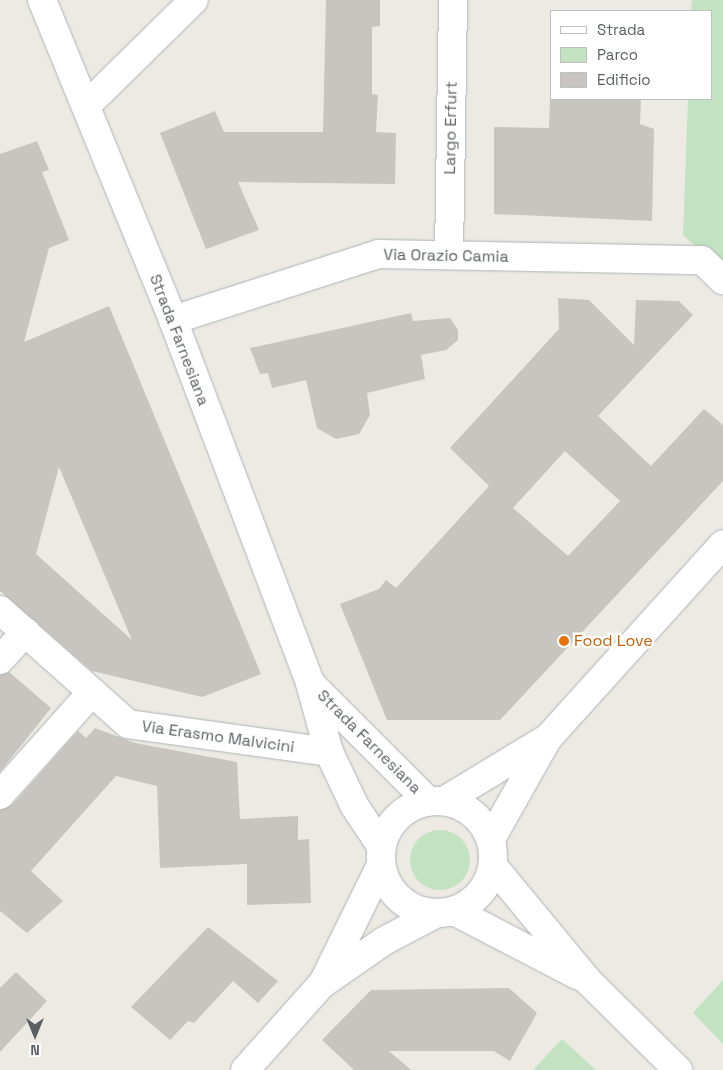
<!DOCTYPE html>
<style>
body{margin:0}
#map{position:relative;width:723px;height:1070px;overflow:hidden;background:#eceae3;font-family:"Space Grotesk",sans-serif}
div>[style]{position:absolute}
.green>*{inset:0;background:#c2e2c2}
.round{border-radius:50%}
.building>*{inset:0;background:#c8c5c0}
.roads{filter:drop-shadow(0 0 1px #b1b3b7) drop-shadow(0 0 1px #b1b3b7)}
.minor>*{height:28px;margin:-14px;padding:0 14px;transform-origin:14px;border-radius:14px;background:#fff}
.minor>.ring{margin:-14px;padding:0;box-sizing:content-box;background:none;border:28px solid #fff;border-radius:50%}
.dots>*{width:14px;height:14px;translate:-50% -50%;box-sizing:border-box;border:2px solid #fff;border-radius:50%}
span{translate:-50% -50%;white-space:nowrap;text-align:center;line-height:1.15;-webkit-text-stroke:5px #fff;paint-order:stroke}
.street-label{font-size:16px;color:#5b5e62}
.food-label{font-size:16px;color:#c56008}
.left{translate:0 -50%;text-align:left}
.legend{position:absolute;left:550px;top:10px;width:162px;height:90px;box-sizing:border-box;background:#fff;border:1px solid #bdbfc0;margin:0;padding:6px 9px;list-style:none;font-size:15px;color:#5b5e62}
.legend li{display:flex;align-items:center;gap:10px;height:25px}
.legend b{width:25px;border:1px solid #bdbfc0}
.north{position:absolute;left:10px;top:1010px;width:50px;height:50px;-webkit-text-stroke:4px #fff;paint-order:stroke;rotate:180deg;font-size:14px;font-weight:700;line-height:20px;text-align:center;color:#5b5e62}
.north::after{content:'';display:block;margin:auto;width:18px;height:22px;background:#5b5e62;clip-path:polygon(50% 0,100% 100%,50% 72%,0 100%)}
</style>
<div id="map">
<div class="green">
<div style="clip-path:polygon(692px 0,723px 0,723px 272px,683px 235px,688px 99px,712px 99px,712px 11px,691px 11px)"></div>
<div class="round" style="left:410px;top:830px;width:60px;height:60px"></div>
<div style="clip-path:polygon(723px 980px,723px 1044px,693px 1013px)"></div>
<div style="clip-path:polygon(562px 1039px,596px 1070px,533px 1070px)"></div>
</div>
<div class="building">
<div style="clip-path:polygon(326px 0,380px 0,380px 26px,372px 27px,372px 94px,378px 95px,376px 132px,396px 133px,395px 184px,238px 182px,259px 230px,206px 249px,160px 133px,215px 111px,224px 132px,323px 132px)"></div>
<div style="clip-path:polygon(550px 99px,641px 99px,640px 124px,654px 129px,652px 221px,494px 214px,494px 127px,549px 128px)"></div>
<div style="clip-path:polygon(evenodd,37px 141px,49px 170px,42px 172px,69px 240px,49px 248px,24px 342px,109px 306px,261px 674px,202px 697px,92px 671px,0 591px,0 154px,37px 141px,59px 467px,132px 640px,36px 554px,59px 467px)"></div>
<div style="clip-path:polygon(evenodd,558px 298px,589px 300px,634px 345px,636px 300px,679px 301px,693px 315px,598px 416px,651px 466px,704px 409px,723px 425px,723px 481px,500px 720px,387px 720px,340px 604px,379px 589px,386px 580px,396px 588px,489px 486px,450px 448px,559px 329px,558px 298px,565px 451px,620px 501px,568px 556px,513px 508px,565px 451px)"></div>
<div style="clip-path:polygon(411px 313px,413px 321px,450px 318px,458px 330px,458px 340px,446px 350px,421px 355px,425px 379px,367px 393px,370px 415px,359px 434px,336px 439px,317px 428px,306px 380px,272px 388px,268px 373px,260px 374px,250px 348px)"></div>
<div style="clip-path:polygon(9px 672px,51px 708px,0 772px,0 675px)"></div>
<div style="clip-path:polygon(95px 728px,135px 743px,237px 762px,240px 819px,298px 816px,298px 840px,309px 839px,311px 903px,247px 905px,247px 864px,160px 868px,157px 786px,116px 776px,31px 871px,63px 901px,27px 933px,0 911px,0 810px,12px 805px,78px 731px,86px 738px)"></div>
<div style="clip-path:polygon(208px 927px,278px 981px,258px 1003px,233px 981px,194px 1023px,188px 1021px,170px 1040px,131px 1007px)"></div>
<div style="clip-path:polygon(16px 972px,47px 1001px,0 1052px,0 988px)"></div>
<div style="clip-path:polygon(509px 988px,537px 1013px,510px 1061px,494px 1051px,389px 1051px,411px 1070px,354px 1070px,322px 1040px,371px 990px)"></div>
</div>
<div class="roads">
<div class="minor">
<div style="left:42px;top:0;width:346px;rotate:67.7deg"></div>
<div style="left:173px;top:320px;width:388px;rotate:69.3deg"></div>
<div style="left:310px;top:683px;width:72px;rotate:74.6deg"></div>
<div style="left:329px;top:752px;width:59px;rotate:64.7deg"></div>
<div style="left:354px;top:805px;width:49px;rotate:56.6deg"></div>
<div style="left:86px;top:106px;width:151px;rotate:-44.5deg"></div>
<div style="left:449px;top:255px;width:255px;rotate:-89.1deg"></div>
<div style="left:173px;top:320px;width:215px;rotate:-17.8deg"></div>
<div style="left:378px;top:254px;width:324px;rotate:1.1deg"></div>
<div style="left:702px;top:260px;width:29px;rotate:44deg"></div>
<div style="left:0;top:610px;width:171px;rotate:41.7deg"></div>
<div style="left:128px;top:724px;width:203px;rotate:7.9deg"></div>
<div style="left:0;top:660px;width:38px;rotate:-48deg"></div>
<div style="left:313px;top:686px;width:163px;rotate:45deg"></div>
<div style="left:0;top:795px;width:138px;rotate:-48.2deg"></div>
<div class="ring" style="left:381px;top:801px;width:84px;height:84px"></div>
<div style="left:444px;top:801px;width:122px;rotate:-31.2deg"></div>
<div style="left:491px;top:839px;width:116px;rotate:-60.6deg"></div>
<div style="left:548px;top:738px;width:261px;rotate:-47.9deg"></div>
<div style="left:493px;top:866px;width:149px;rotate:50.4deg"></div>
<div style="left:588px;top:981px;width:127px;rotate:44.7deg"></div>
<div style="left:454px;top:911px;width:139px;rotate:27.5deg"></div>
<div style="left:323px;top:983px;width:131px;rotate:-63.8deg"></div>
<div style="left:245px;top:1070px;width:115px;rotate:-48.2deg"></div>
<div style="left:322px;top:984px;width:75px;rotate:-34.7deg"></div>
<div style="left:384px;top:941px;width:58px;rotate:-27.9deg"></div>
</div>
</div>
<div class="dots">
<div style="left:564px;top:641px;background:#e8710a"></div>
</div>
<div class="street-label">
<span style="left:451px;top:128px;rotate:-89deg">Largo Erfurt</span>
<span style="left:446px;top:256px;rotate:1deg">Via Orazio Camia</span>
<span style="left:179px;top:340px;rotate:69deg">Strada Farnesiana</span>
<span style="left:218px;top:737px;rotate:8deg">Via Erasmo Malvicini</span>
<span style="left:369px;top:742px;rotate:45deg">Strada Farnesiana</span>
</div>
<div class="food-label">
<span class="left" style="left:574px;top:641px">Food Love</span>
</div>
<ul class="legend">
<li><b style="height:6px;background:#fff"></b>Strada</li>
<li><b style="height:14px;background:#c2e2c2"></b>Parco</li>
<li><b style="height:14px;background:#c8c5c0"></b>Edificio</li>
</ul>
<div class="north">N</div>
</div>
